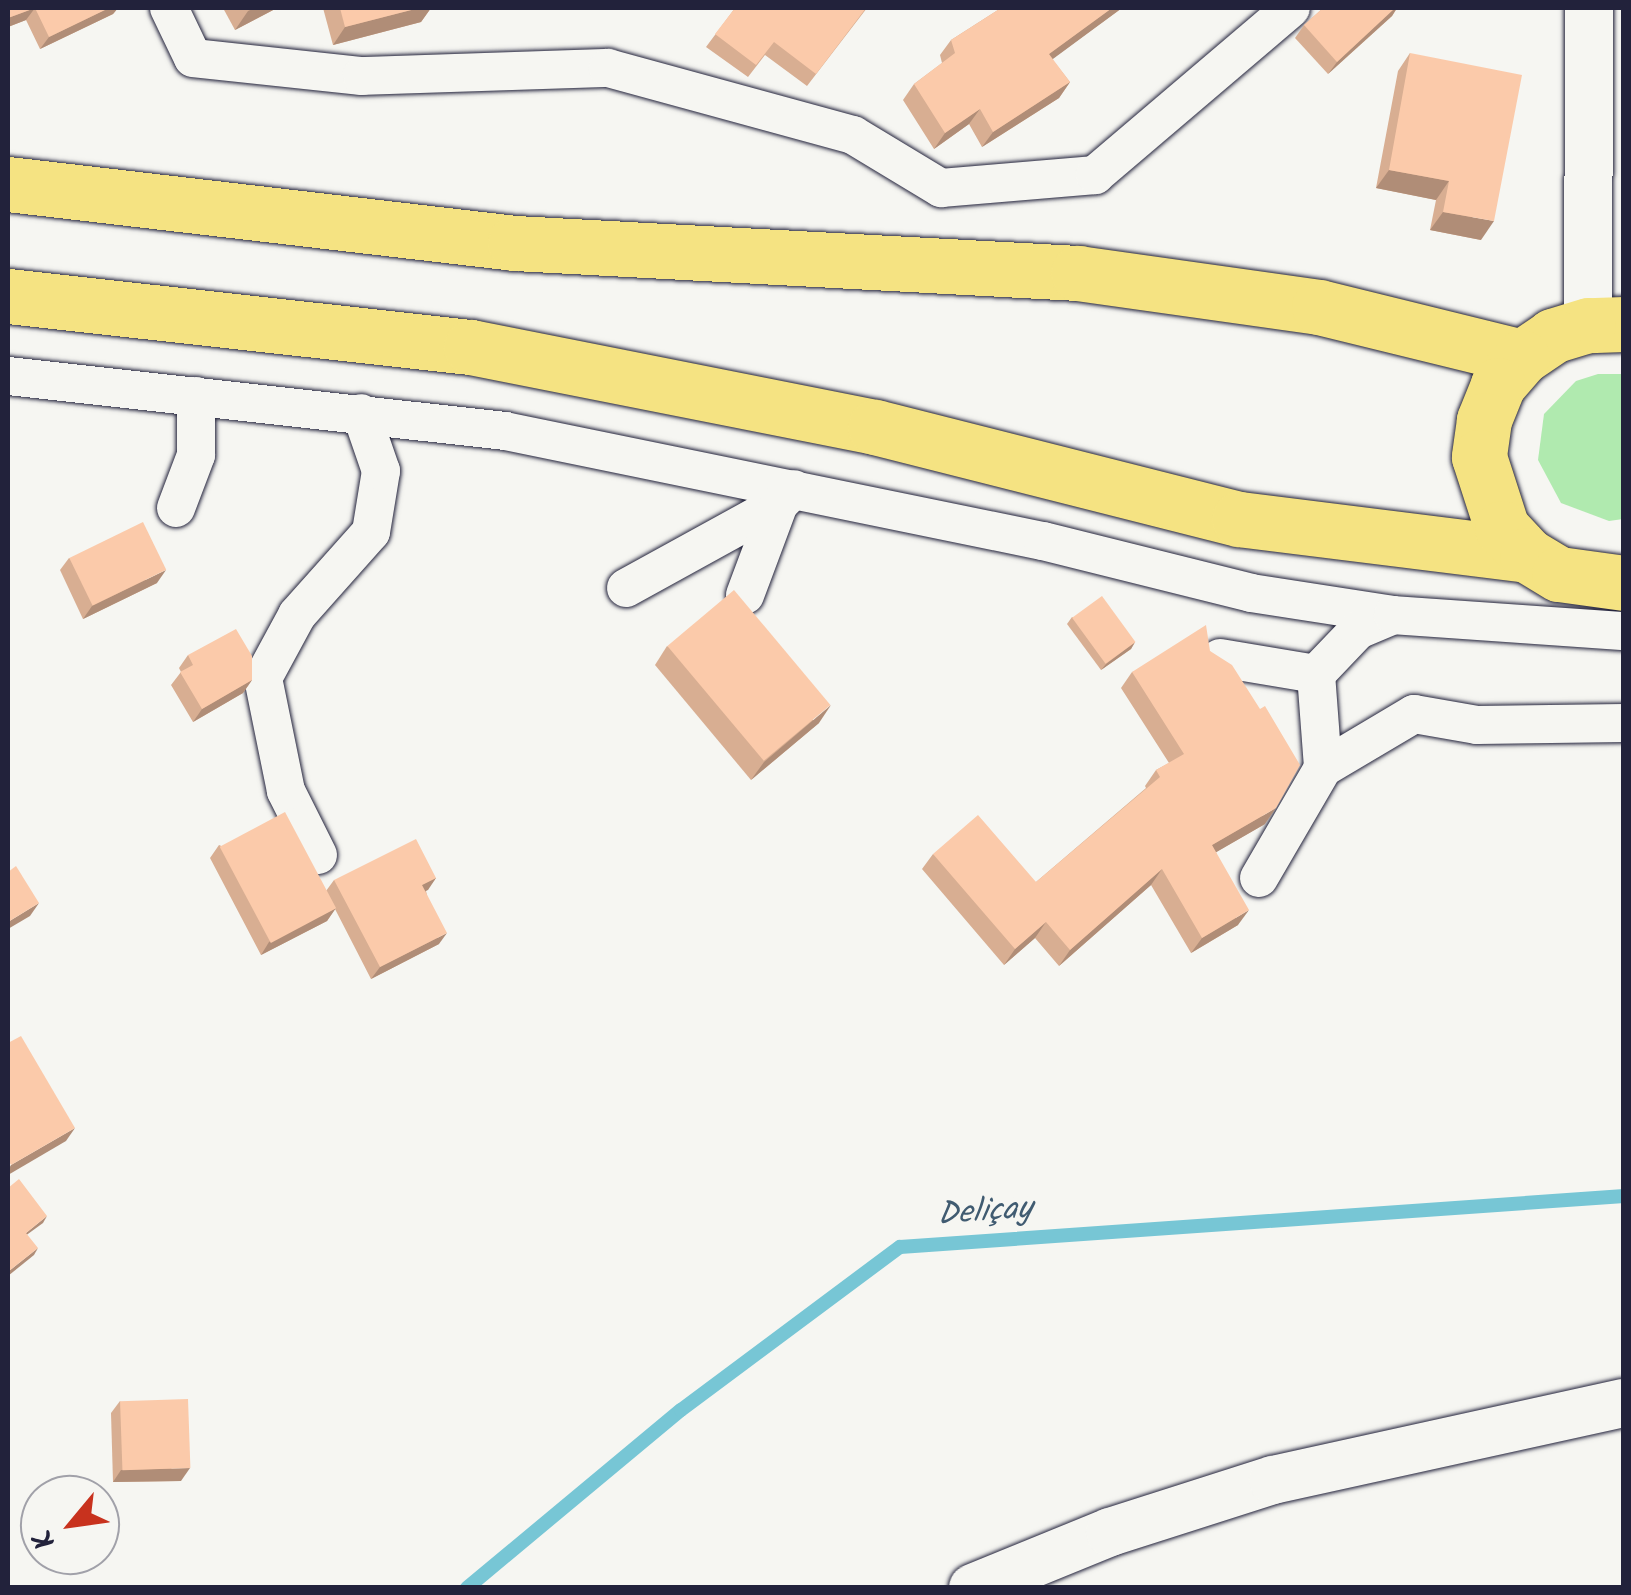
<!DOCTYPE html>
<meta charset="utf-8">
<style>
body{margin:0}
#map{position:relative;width:1631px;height:1595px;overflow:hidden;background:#f6f6f2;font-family:Kalam,sans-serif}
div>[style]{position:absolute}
.green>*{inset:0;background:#b0eaaf}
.stream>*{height:14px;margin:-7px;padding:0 7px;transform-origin:7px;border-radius:7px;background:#77c6d5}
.roads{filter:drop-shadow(0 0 2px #22223b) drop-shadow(0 0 2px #22223b)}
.minor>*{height:38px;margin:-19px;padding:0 19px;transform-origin:19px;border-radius:19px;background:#f6f6f2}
.tertiary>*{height:48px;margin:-24px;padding:0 24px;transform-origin:24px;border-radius:24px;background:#f6f6f2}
.trunk>*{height:55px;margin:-27.5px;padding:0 27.5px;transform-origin:27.5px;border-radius:27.5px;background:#f5e382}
.wall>*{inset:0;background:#d8ae92}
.shaded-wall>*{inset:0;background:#b08d77}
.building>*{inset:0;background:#fbcaaa;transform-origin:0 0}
span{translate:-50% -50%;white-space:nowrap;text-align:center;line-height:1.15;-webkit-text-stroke:10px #f6f6f2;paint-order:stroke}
.water-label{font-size:32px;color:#405b71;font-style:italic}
.frame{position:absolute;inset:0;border:10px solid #22223b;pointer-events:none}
.north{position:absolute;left:20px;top:1475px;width:100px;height:100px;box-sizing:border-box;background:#f6f6f2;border:2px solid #a1a1a9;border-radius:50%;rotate:241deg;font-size:28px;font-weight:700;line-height:40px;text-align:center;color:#22223b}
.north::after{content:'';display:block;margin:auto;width:35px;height:45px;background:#c8321e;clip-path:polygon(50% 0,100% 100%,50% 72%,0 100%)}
</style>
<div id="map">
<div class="green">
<div style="clip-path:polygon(1598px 374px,1623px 374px,1623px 519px,1609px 521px,1561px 503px,1538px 460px,1544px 414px,1576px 381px)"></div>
</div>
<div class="stream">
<div style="left:467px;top:1588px;width:278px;rotate:-39.8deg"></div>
<div style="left:681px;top:1410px;width:273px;rotate:-36.7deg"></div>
<div style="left:900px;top:1247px;width:726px;rotate:-4.03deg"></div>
</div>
<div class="roads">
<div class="minor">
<div style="left:169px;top:8px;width:55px;rotate:64.4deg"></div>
<div style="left:193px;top:58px;width:170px;rotate:6.1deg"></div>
<div style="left:362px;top:76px;width:246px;rotate:-1.9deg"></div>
<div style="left:608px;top:68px;width:254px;rotate:15.3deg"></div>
<div style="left:853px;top:135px;width:103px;rotate:31.1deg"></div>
<div style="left:941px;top:188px;width:155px;rotate:-4.8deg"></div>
<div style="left:1095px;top:175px;width:257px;rotate:-40.4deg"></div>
<div style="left:8px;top:376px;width:500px;rotate:6.31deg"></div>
<div style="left:505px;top:431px;width:549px;rotate:11.56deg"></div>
<div style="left:1043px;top:541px;width:214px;rotate:14deg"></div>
<div style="left:1251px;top:593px;width:144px;rotate:8.8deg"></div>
<div style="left:176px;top:508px;width:57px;rotate:-69.3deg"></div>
<div style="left:196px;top:455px;width:59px;rotate:-90deg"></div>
<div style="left:626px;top:588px;width:175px;rotate:-28.8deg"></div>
<div style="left:779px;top:504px;width:21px;rotate:-45deg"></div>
<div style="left:745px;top:595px;width:97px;rotate:-69.5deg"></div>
<div style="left:1220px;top:658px;width:97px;rotate:9.5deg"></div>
<div style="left:1316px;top:674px;width:94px;rotate:85.7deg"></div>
<div style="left:1316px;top:674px;width:61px;rotate:-46.3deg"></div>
<div style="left:1358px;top:630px;width:38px;rotate:-23deg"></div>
<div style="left:1393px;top:615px;width:232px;rotate:4deg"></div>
<div style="left:318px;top:855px;width:72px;rotate:-116.6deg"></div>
<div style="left:286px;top:791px;width:115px;rotate:-101.5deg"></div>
<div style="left:263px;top:678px;width:72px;rotate:-61.6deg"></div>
<div style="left:297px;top:615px;width:111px;rotate:-48.3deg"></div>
<div style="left:371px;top:532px;width:62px;rotate:-80.7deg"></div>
<div style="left:381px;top:471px;width:61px;rotate:-109deg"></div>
<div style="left:1259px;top:878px;width:127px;rotate:-59.8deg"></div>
<div style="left:1323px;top:768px;width:106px;rotate:-30.7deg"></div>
<div style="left:1414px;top:714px;width:64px;rotate:9.9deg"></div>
<div style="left:1477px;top:725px;width:147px;rotate:-0.8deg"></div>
</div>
<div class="tertiary">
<div style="left:1588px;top:325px;width:317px;rotate:-89.8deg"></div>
<div style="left:973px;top:1588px;width:148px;rotate:-22.2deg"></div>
<div style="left:1110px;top:1532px;width:171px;rotate:-17.7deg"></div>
<div style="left:1273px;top:1480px;width:359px;rotate:-12.4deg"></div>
</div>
<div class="trunk">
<div style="left:8px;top:184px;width:510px;rotate:6.64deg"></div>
<div style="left:515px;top:243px;width:564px;rotate:3.05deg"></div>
<div style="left:1078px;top:273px;width:243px;rotate:8deg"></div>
<div style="left:1319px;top:307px;width:209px;rotate:13.8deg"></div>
<div style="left:8px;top:296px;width:466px;rotate:6.3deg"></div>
<div style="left:471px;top:347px;width:412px;rotate:11.2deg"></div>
<div style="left:875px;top:427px;width:375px;rotate:14.2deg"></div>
<div style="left:1239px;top:519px;width:290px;rotate:7.1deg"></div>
<div style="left:1624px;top:324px;width:36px;rotate:178deg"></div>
<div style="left:1588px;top:325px;width:37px;rotate:163deg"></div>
<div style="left:1553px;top:336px;width:37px;rotate:146deg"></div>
<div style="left:1522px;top:357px;width:37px;rotate:131deg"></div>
<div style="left:1498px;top:385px;width:38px;rotate:112deg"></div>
<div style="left:1484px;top:420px;width:37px;rotate:98deg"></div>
<div style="left:1479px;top:457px;width:75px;rotate:72.1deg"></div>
<div style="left:1502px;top:528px;width:37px;rotate:47deg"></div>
<div style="left:1527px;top:555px;width:37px;rotate:31deg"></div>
<div style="left:1559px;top:574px;width:66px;rotate:7.9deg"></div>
</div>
</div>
<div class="wall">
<div style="clip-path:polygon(8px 8px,118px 8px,113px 14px,40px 49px,26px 20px,8px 27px)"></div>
<div style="clip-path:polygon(223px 8px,277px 8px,235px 30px)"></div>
<div style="clip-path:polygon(323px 8px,431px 8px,421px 22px,333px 45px)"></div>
<div style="clip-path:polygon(735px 8px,767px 10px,867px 8px,807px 86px,765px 55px,748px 77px,706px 47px)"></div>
<div style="clip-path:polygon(1001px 8px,1122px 8px,1052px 59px,1070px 82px,1059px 98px,982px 147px,969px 124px,934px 149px,903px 100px,914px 84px,942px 63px,940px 55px,951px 40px)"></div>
<div style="clip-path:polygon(1323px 8px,1397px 8px,1392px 16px,1328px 74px,1295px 38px,1304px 25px)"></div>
<div style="clip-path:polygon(1410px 53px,1481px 240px,1430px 230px,1436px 200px,1376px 188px,1398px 71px)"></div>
<div style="clip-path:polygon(69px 558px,157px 583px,83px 619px,60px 570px)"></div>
<div style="clip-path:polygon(1072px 617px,1135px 642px,1131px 649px,1101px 670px,1067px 624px)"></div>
<div style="clip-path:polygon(667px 646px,819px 723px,751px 780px,655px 665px)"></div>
<div style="clip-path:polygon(1210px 651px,1265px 824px,1216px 852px,1238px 925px,1191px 953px,1151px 885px,1059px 966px,1035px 938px,1004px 965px,922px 869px,933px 854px,1036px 882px,1146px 788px,1145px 786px,1156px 770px,1169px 763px,1121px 688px,1132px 672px)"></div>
<div style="clip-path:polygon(188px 655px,252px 680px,243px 693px,193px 722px,171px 685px,181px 672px,179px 668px)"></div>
<div style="clip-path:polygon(219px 845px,326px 891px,334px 880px,436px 878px,426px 891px,439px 944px,371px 979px,335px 909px,327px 921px,261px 955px,210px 858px)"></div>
<div style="clip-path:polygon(120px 1401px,181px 1481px,113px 1482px,111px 1413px)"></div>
</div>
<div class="shaded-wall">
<div style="clip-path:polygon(35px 8px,26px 20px,8px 27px,8px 18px)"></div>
<div style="clip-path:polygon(109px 8px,118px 8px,113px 14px,40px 49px,49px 37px)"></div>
<div style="clip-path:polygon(255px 8px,277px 8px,235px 30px,248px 11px)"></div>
<div style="clip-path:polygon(419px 8px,431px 8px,421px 22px,333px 45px,345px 27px)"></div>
<div style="clip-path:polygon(1112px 8px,1122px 8px,1038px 70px,1049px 54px)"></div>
<div style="clip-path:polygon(1395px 8px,1397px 8px,1392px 16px,1328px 74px,1337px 62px)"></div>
<div style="clip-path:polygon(1070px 82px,1059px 98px,982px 147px,993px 132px)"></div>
<div style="clip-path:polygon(980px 109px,969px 124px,934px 149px,945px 133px)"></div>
<div style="clip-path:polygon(1389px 170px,1449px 181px,1436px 200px,1376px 188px)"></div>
<div style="clip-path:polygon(1443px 212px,1494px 221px,1481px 240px,1430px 230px)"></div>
<div style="clip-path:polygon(166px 570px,157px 583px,83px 619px,92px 606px)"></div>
<div style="clip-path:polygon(1135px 642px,1131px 649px,1101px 670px,1106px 664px)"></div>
<div style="clip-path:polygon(252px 680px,243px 693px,193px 722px,202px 709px)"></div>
<div style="clip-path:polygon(831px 705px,819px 723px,751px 780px,764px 762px)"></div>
<div style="clip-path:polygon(1276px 808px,1265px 824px,1201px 861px,1212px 845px)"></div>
<div style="clip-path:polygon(1162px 869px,1151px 885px,1059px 966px,1070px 950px)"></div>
<div style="clip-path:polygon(436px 878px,428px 890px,414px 896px,422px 885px)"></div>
<div style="clip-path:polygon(39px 903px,30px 916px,8px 929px,8px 922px)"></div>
<div style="clip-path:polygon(336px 908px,327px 921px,261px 955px,269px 942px)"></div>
<div style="clip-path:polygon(1249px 910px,1238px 925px,1191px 953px,1202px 938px)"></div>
<div style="clip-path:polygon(1046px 922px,1035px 938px,1004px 965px,1015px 949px)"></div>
<div style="clip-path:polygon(447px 933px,439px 944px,371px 979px,380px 967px)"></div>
<div style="clip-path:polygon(75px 1128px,66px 1141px,8px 1175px,8px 1170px,11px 1165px)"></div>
<div style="clip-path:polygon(47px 1216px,43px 1223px,21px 1239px,26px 1233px)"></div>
<div style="clip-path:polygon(38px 1248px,34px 1255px,8px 1276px,9px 1271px)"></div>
<div style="clip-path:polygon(190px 1468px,181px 1481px,113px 1482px,121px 1470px)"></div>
</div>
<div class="building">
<div style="clip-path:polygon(8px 8px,109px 8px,49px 37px,35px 8px,8px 18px)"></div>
<div style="clip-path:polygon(340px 8px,419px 8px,345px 27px)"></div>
<div style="clip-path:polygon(735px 8px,764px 8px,767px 10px,769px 8px,866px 8px,816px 74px,774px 42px,756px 65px,715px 34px)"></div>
<div style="clip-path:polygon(1001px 8px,1112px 8px,1049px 54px,1070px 82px,993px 132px,980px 109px,945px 133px,914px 84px,955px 53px,951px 40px)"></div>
<div style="clip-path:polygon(1323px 8px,1395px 8px,1337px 62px,1304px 25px)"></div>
<div style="clip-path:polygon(1410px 53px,1522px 75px,1494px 221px,1443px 212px,1449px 181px,1389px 170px)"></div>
<div style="left:143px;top:522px;width:53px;height:82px;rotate:64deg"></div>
<div style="left:734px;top:590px;width:150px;height:87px;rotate:50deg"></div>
<div style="left:1102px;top:596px;width:57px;height:37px;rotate:54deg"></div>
<div style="clip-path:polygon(1206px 625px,1210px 651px,1232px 665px,1260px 709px,1265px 706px,1300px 765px,1276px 808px,1212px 845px,1249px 910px,1202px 938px,1162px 869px,1070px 950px,1046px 922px,1015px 949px,933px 854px,978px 815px,1036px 882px,1160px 777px,1156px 770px,1184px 754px,1132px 672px)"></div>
<div style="clip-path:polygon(236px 629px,252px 656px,252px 680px,202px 709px,180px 672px,193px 665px,188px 655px)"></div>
<div style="left:285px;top:812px;width:109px;height:74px;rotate:62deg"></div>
<div style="clip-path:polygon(416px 839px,436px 878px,422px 885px,447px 933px,380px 967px,334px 880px)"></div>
<div style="clip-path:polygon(16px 866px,39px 903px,8px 922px,8px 872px)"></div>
<div style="clip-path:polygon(21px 1036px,75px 1128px,11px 1165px,8px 1160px,8px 1043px)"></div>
<div style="clip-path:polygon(19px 1179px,47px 1216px,26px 1233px,38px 1248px,9px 1271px,8px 1269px,8px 1188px)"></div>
<div style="left:188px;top:1399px;width:69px;height:68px;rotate:88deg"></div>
</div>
<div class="water-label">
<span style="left:985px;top:1213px;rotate:-4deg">Deliçay</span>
</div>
<div class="frame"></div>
<div class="north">K</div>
</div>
